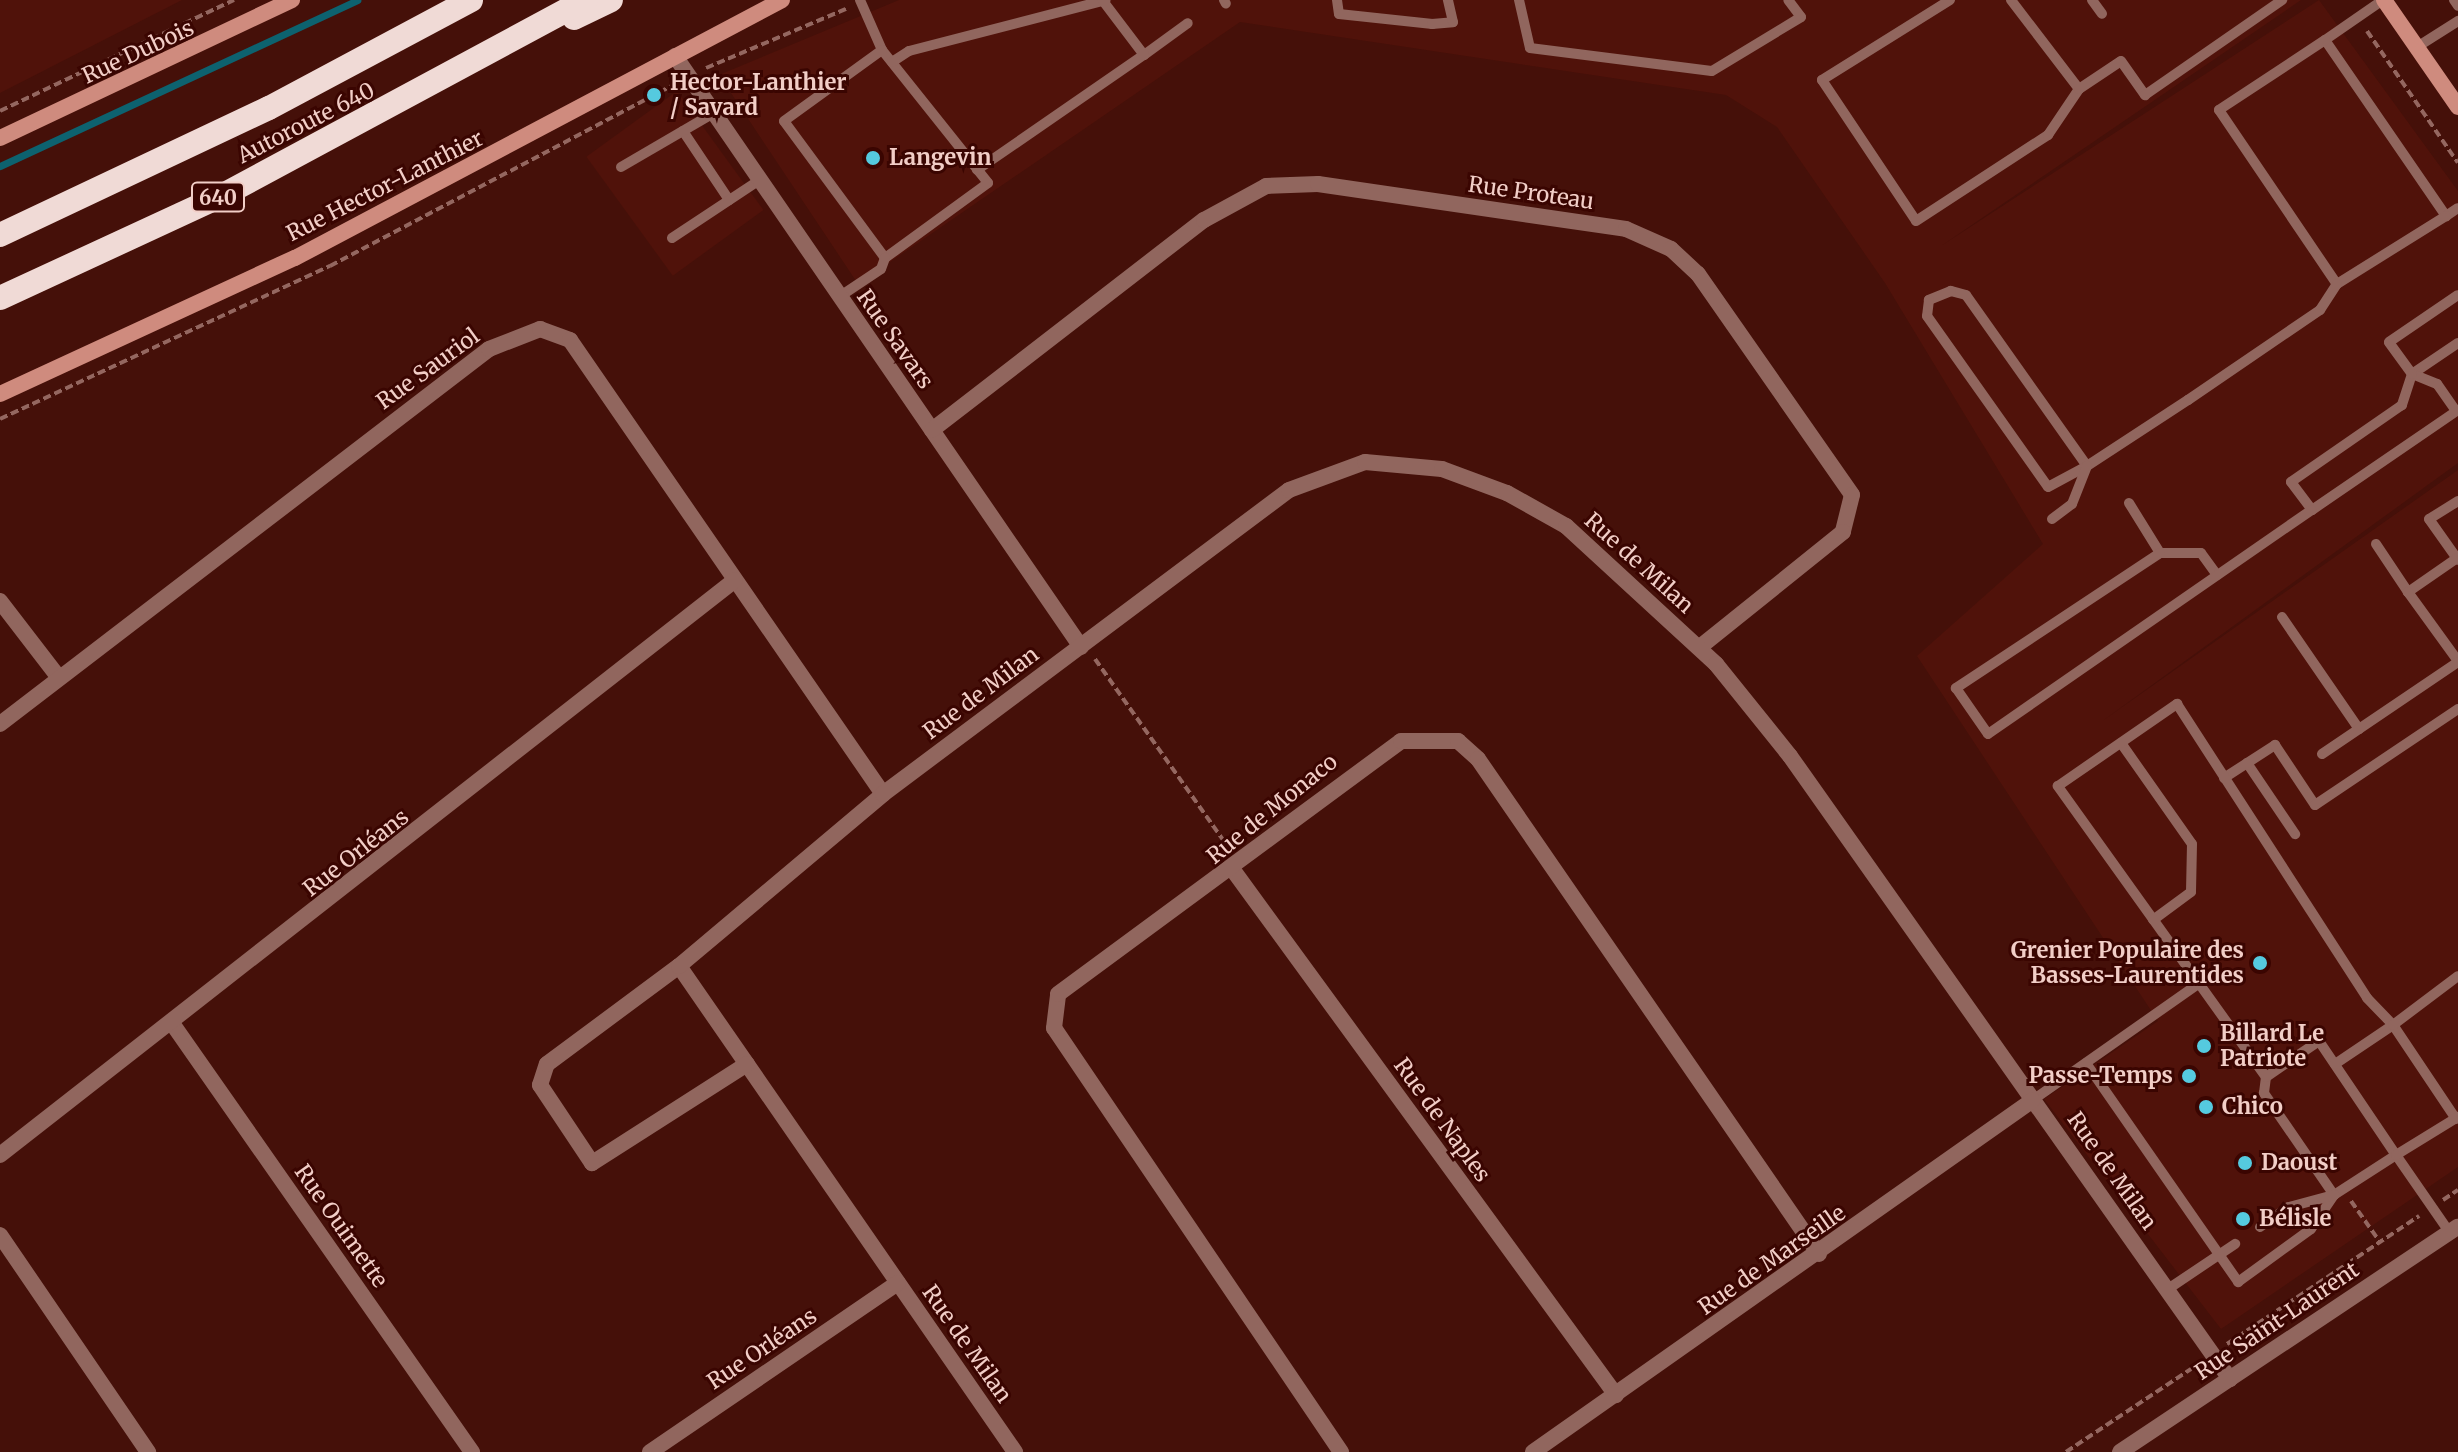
<!DOCTYPE html>
<meta charset="utf-8">
<style>
body{margin:0}
#map{position:relative;width:2458px;height:1452px;overflow:hidden;background:#451009;font-family:Merriweather,serif}
div>[style]{position:absolute}
.built>*{inset:0;background:#50120a;transform-origin:0 0}
.stream>*{height:7px;margin:-3.5px;padding:0 3.5px;transform-origin:3.5px;border-radius:3.5px;background:#0d626f}
.path>*{height:4px;margin-top:-2px;transform-origin:0;background:repeating-linear-gradient(90deg,#946760 0 8px,transparent 0 12px)}
.lane>*{height:10px;margin:-5px;padding:0 5px;transform-origin:5px;border-radius:5px;background:#91665e}
.street>*{height:16px;margin:-8px;padding:0 8px;transform-origin:8px;border-radius:8px;background:#91665e}
.secondary>*{height:16px;margin:-8px;padding:0 8px;transform-origin:8px;border-radius:8px;background:#cf8b7e}
.highway>*{height:24px;margin:-12px;padding:0 12px;transform-origin:12px;border-radius:12px;background:#f0dad6}
.dots>*{width:22px;height:22px;translate:-50% -50%;box-sizing:border-box;border:4px solid #3a0501;border-radius:50%}
span{translate:-50% -50%;white-space:nowrap;text-align:center;line-height:1.15;-webkit-text-stroke:6px #3a0501;paint-order:stroke}
.shield-label span{padding:2px 6px;background:#3a0501;border:2px solid;border-radius:6px;-webkit-text-stroke-width:0}
.shield-label{font-size:20px;color:#f2cec7;font-weight:700}
.street-label{font-size:22px;color:#f2cec7}
.poi-label{font-size:22px;color:#f2cec7;font-weight:700}
.left{translate:0 -50%;text-align:left}
.right{translate:-100% -50%;text-align:right}
</style>
<div id="map">
<div class="built">
<div style="clip-path:polygon(0 0,182px 0,0 93px)"></div>
<div style="clip-path:polygon(899px 0,2301px 0,1941px 246px,2319px 0,2458px 191px,2458px 463px,2101px 722px,2458px 470px,2458px 1167px,2221px 1329px,2044px 1099px,2158px 1021px,1917px 656px,2043px 544px,1885px 283px,1777px 127px,1726px 95px,1240px 22px,858px 284px,719px 75px)"></div>
<div style="left:677px;top:91px;width:147px;height:112px;rotate:54deg"></div>
</div>
<div class="stream">
<div style="left:0;top:166px;width:394px;rotate:-24.9deg"></div>
</div>
<div class="path">
<div style="left:2367px;top:31px;width:160px;rotate:55.4deg"></div>
<div style="left:706px;top:68px;width:152px;rotate:-22.9deg"></div>
<div style="left:0;top:111px;width:259px;rotate:-25.4deg"></div>
<div style="left:0;top:419px;width:364px;rotate:-24.9deg"></div>
<div style="left:330px;top:266px;width:389px;rotate:-27.8deg"></div>
<div style="left:1095px;top:659px;width:232px;rotate:54.7deg"></div>
<div style="left:2443px;top:1200px;width:18px;rotate:-34deg"></div>
<div style="left:2351px;top:1201px;width:50px;rotate:54.7deg"></div>
<div style="left:2227px;top:1344px;width:231px;rotate:-33.7deg"></div>
<div style="left:2066px;top:1452px;width:157px;rotate:-33.6deg"></div>
</div>
<div class="lane">
<div style="left:860px;top:0;width:55px;rotate:66.3deg"></div>
<div style="left:882px;top:50px;width:170px;rotate:51.4deg"></div>
<div style="left:988px;top:183px;width:127px;rotate:143.9deg"></div>
<div style="left:885px;top:258px;width:170px;rotate:-126.4deg"></div>
<div style="left:784px;top:121px;width:121px;rotate:-35.9deg"></div>
<div style="left:1224px;top:0;width:4px;rotate:63deg"></div>
<div style="left:1337px;top:0;width:14px;rotate:82deg"></div>
<div style="left:1339px;top:14px;width:94px;rotate:6.1deg"></div>
<div style="left:1432px;top:24px;width:21px;rotate:-5deg"></div>
<div style="left:1453px;top:22px;width:23px;rotate:-103deg"></div>
<div style="left:1519px;top:0;width:49px;rotate:77.1deg"></div>
<div style="left:1530px;top:48px;width:183px;rotate:7.2deg"></div>
<div style="left:1712px;top:71px;width:104px;rotate:-31.2deg"></div>
<div style="left:1801px;top:17px;width:21px;rotate:-127deg"></div>
<div style="left:1950px;top:0;width:151px;rotate:148deg"></div>
<div style="left:1822px;top:80px;width:169px;rotate:56.3deg"></div>
<div style="left:1916px;top:221px;width:158px;rotate:-33.1deg"></div>
<div style="left:2048px;top:135px;width:55px;rotate:-56deg"></div>
<div style="left:2079px;top:89px;width:112px;rotate:-127.4deg"></div>
<div style="left:2092px;top:0;width:17px;rotate:54deg"></div>
<div style="left:2383px;top:0;width:70px;rotate:145.4deg"></div>
<div style="left:2325px;top:40px;width:214px;rotate:55.5deg"></div>
<div style="left:2446px;top:216px;width:14px;rotate:-34deg"></div>
<div style="left:2454px;top:0;width:7px;rotate:56deg"></div>
<div style="left:2325px;top:40px;width:127px;rotate:146.6deg"></div>
<div style="left:2219px;top:110px;width:210px;rotate:55.9deg"></div>
<div style="left:2337px;top:284px;width:128px;rotate:-32deg"></div>
<div style="left:2417px;top:47px;width:49px;rotate:-32.4deg"></div>
<div style="left:1144px;top:55px;width:54px;rotate:-36deg"></div>
<div style="left:892px;top:62px;width:20px;rotate:-33deg"></div>
<div style="left:909px;top:51px;width:203px;rotate:-14.5deg"></div>
<div style="left:2079px;top:89px;width:50px;rotate:-33.7deg"></div>
<div style="left:2121px;top:61px;width:42px;rotate:54.8deg"></div>
<div style="left:2145px;top:95px;width:167px;rotate:-34.7deg"></div>
<div style="left:683px;top:131px;width:83px;rotate:56.3deg"></div>
<div style="left:621px;top:167px;width:105px;rotate:-30.2deg"></div>
<div style="left:977px;top:170px;width:203px;rotate:-34.6deg"></div>
<div style="left:1144px;top:55px;width:68px;rotate:-127.2deg"></div>
<div style="left:672px;top:238px;width:103px;rotate:-33.5deg"></div>
<div style="left:839px;top:297px;width:50px;rotate:-33.7deg"></div>
<div style="left:881px;top:269px;width:12px;rotate:-70deg"></div>
<div style="left:2458px;top:343px;width:55px;rotate:146deg"></div>
<div style="left:2412px;top:374px;width:33px;rotate:108deg"></div>
<div style="left:2402px;top:405px;width:135px;rotate:145.3deg"></div>
<div style="left:2291px;top:482px;width:35px;rotate:53deg"></div>
<div style="left:2312px;top:510px;width:177px;rotate:-34.4deg"></div>
<div style="left:2456px;top:411px;width:33px;rotate:-125deg"></div>
<div style="left:2437px;top:384px;width:27px;rotate:-158deg"></div>
<div style="left:2412px;top:374px;width:39px;rotate:-126deg"></div>
<div style="left:2389px;top:342px;width:83px;rotate:-34.3deg"></div>
<div style="left:2087px;top:466px;width:209px;rotate:-125.3deg"></div>
<div style="left:1966px;top:295px;width:16px;rotate:-165deg"></div>
<div style="left:1951px;top:291px;width:24px;rotate:158deg"></div>
<div style="left:1929px;top:300px;width:16px;rotate:97deg"></div>
<div style="left:1927px;top:316px;width:209px;rotate:54.7deg"></div>
<div style="left:2048px;top:487px;width:44px;rotate:-28.3deg"></div>
<div style="left:2087px;top:466px;width:121px;rotate:-33.2deg"></div>
<div style="left:2188px;top:400px;width:160px;rotate:-34.3deg"></div>
<div style="left:2320px;top:310px;width:31px;rotate:-57deg"></div>
<div style="left:2458px;top:501px;width:34px;rotate:148deg"></div>
<div style="left:2429px;top:519px;width:50px;rotate:54.7deg"></div>
<div style="left:2129px;top:503px;width:59px;rotate:58.2deg"></div>
<div style="left:2052px;top:519px;width:25px;rotate:-37deg"></div>
<div style="left:2072px;top:504px;width:41px;rotate:-68.5deg"></div>
<div style="left:2376px;top:544px;width:58px;rotate:56.3deg"></div>
<div style="left:2457px;top:558px;width:60px;rotate:145.2deg"></div>
<div style="left:2408px;top:592px;width:85px;rotate:54.1deg"></div>
<div style="left:2217px;top:575px;width:27px;rotate:-126deg"></div>
<div style="left:2201px;top:553px;width:41px;rotate:180deg"></div>
<div style="left:2160px;top:553px;width:245px;rotate:146.5deg"></div>
<div style="left:1956px;top:688px;width:56px;rotate:55.2deg"></div>
<div style="left:1988px;top:734px;width:393px;rotate:-34.7deg"></div>
<div style="left:2282px;top:617px;width:136px;rotate:55.5deg"></div>
<div style="left:2121px;top:743px;width:123px;rotate:54.9deg"></div>
<div style="left:2192px;top:844px;width:48px;rotate:91.2deg"></div>
<div style="left:2191px;top:892px;width:47px;rotate:143.6deg"></div>
<div style="left:2322px;top:754px;width:164px;rotate:-34.1deg"></div>
<div style="left:2247px;top:763px;width:86px;rotate:55.9deg"></div>
<div style="left:2224px;top:778px;width:61px;rotate:-32.9deg"></div>
<div style="left:2275px;top:745px;width:72px;rotate:56.3deg"></div>
<div style="left:2315px;top:805px;width:172px;rotate:-33.9deg"></div>
<div style="left:2319px;top:1041px;width:138px;rotate:56deg"></div>
<div style="left:2396px;top:1155px;width:74px;rotate:147.2deg"></div>
<div style="left:2334px;top:1195px;width:124px;rotate:-124.5deg"></div>
<div style="left:2264px;top:1093px;width:16px;rotate:-83deg"></div>
<div style="left:2266px;top:1077px;width:64px;rotate:-34.2deg"></div>
<div style="left:2086px;top:1063px;width:267px;rotate:55.2deg"></div>
<div style="left:2238px;top:1282px;width:90px;rotate:-36deg"></div>
<div style="left:2311px;top:1229px;width:41px;rotate:-55.9deg"></div>
<div style="left:2266px;top:1077px;width:358px;rotate:-125.6deg"></div>
<div style="left:2058px;top:786px;width:145px;rotate:-34.6deg"></div>
<div style="left:2177px;top:704px;width:350px;rotate:57.1deg"></div>
<div style="left:2367px;top:998px;width:37px;rotate:46deg"></div>
<div style="left:2393px;top:1025px;width:70px;rotate:146.1deg"></div>
<div style="left:2033px;top:1100px;width:202px;rotate:-35.1deg"></div>
<div style="left:2456px;top:1119px;width:113px;rotate:-123.8deg"></div>
<div style="left:2393px;top:1025px;width:81px;rotate:-37deg"></div>
<div style="left:2260px;top:1227px;width:35px;rotate:-35deg"></div>
<div style="left:2289px;top:1207px;width:47px;rotate:-14.9deg"></div>
<div style="left:2450px;top:1233px;width:95px;rotate:-124.7deg"></div>
<div style="left:2396px;top:1155px;width:73px;rotate:-31.5deg"></div>
<div style="left:2168px;top:1289px;width:81px;rotate:-33.9deg"></div>
</div>
<div class="street">
<div style="left:675px;top:56px;width:717px;rotate:55.51deg"></div>
<div style="left:932px;top:430px;width:344px;rotate:-37.7deg"></div>
<div style="left:1204px;top:220px;width:71px;rotate:-28.7deg"></div>
<div style="left:1266px;top:186px;width:52px;rotate:-2.2deg"></div>
<div style="left:1318px;top:184px;width:311px;rotate:8.3deg"></div>
<div style="left:1626px;top:229px;width:49px;rotate:24deg"></div>
<div style="left:1671px;top:249px;width:37px;rotate:43deg"></div>
<div style="left:1698px;top:274px;width:269px;rotate:55.1deg"></div>
<div style="left:1852px;top:495px;width:38px;rotate:104deg"></div>
<div style="left:1843px;top:532px;width:184px;rotate:141.2deg"></div>
<div style="left:0;top:601px;width:97px;rotate:52.5deg"></div>
<div style="left:0;top:724px;width:616px;rotate:-37.48deg"></div>
<div style="left:489px;top:349px;width:55px;rotate:-21.4deg"></div>
<div style="left:540px;top:329px;width:32px;rotate:20deg"></div>
<div style="left:570px;top:340px;width:551px;rotate:55.42deg"></div>
<div style="left:1233px;top:870px;width:650px;rotate:53.89deg"></div>
<div style="left:679px;top:966px;width:591px;rotate:55.34deg"></div>
<div style="left:174px;top:1026px;width:520px;rotate:55.03deg"></div>
<div style="left:747px;top:1064px;width:184px;rotate:147.4deg"></div>
<div style="left:592px;top:1163px;width:94px;rotate:-123.7deg"></div>
<div style="left:540px;top:1085px;width:22px;rotate:-72deg"></div>
<div style="left:547px;top:1064px;width:164px;rotate:-36.6deg"></div>
<div style="left:679px;top:966px;width:267px;rotate:-40.1deg"></div>
<div style="left:883px;top:794px;width:507px;rotate:-36.82deg"></div>
<div style="left:1289px;top:490px;width:81px;rotate:-20.2deg"></div>
<div style="left:1365px;top:462px;width:77px;rotate:5.2deg"></div>
<div style="left:1442px;top:469px;width:69px;rotate:20.3deg"></div>
<div style="left:1507px;top:493px;width:68px;rotate:29.2deg"></div>
<div style="left:1566px;top:526px;width:204px;rotate:42.6deg"></div>
<div style="left:1716px;top:664px;width:118px;rotate:51.2deg"></div>
<div style="left:1790px;top:756px;width:763px;rotate:54.77deg"></div>
<div style="left:0;top:1155px;width:933px;rotate:-38.04deg"></div>
<div style="left:0;top:1235px;width:263px;rotate:55.7deg"></div>
<div style="left:650px;top:1452px;width:300px;rotate:-34.3deg"></div>
<div style="left:1341px;top:1452px;width:512px;rotate:-124.09deg"></div>
<div style="left:1054px;top:1028px;width:34px;rotate:-83deg"></div>
<div style="left:1058px;top:994px;width:426px;rotate:-36.4deg"></div>
<div style="left:1401px;top:741px;width:57px"></div>
<div style="left:1458px;top:741px;width:27px;rotate:42deg"></div>
<div style="left:1478px;top:759px;width:601px;rotate:55.44deg"></div>
<div style="left:1533px;top:1452px;width:611px;rotate:-35.15deg"></div>
<div style="left:2120px;top:1452px;width:406px;rotate:-33.7deg"></div>
</div>
<div class="secondary">
<div style="left:2384px;top:0;width:130px;rotate:55.3deg"></div>
<div style="left:0;top:138px;width:323px;rotate:-25.3deg"></div>
<div style="left:0;top:394px;width:325px;rotate:-24.8deg"></div>
<div style="left:295px;top:258px;width:551px;rotate:-27.91deg"></div>
</div>
<div class="highway">
<div style="left:574px;top:18px;width:41px;rotate:-25.9deg"></div>
<div style="left:0;top:235px;width:297px;rotate:-25.3deg"></div>
<div style="left:269px;top:108px;width:229px;rotate:-28.1deg"></div>
<div style="left:0;top:298px;width:248px;rotate:-24.8deg"></div>
<div style="left:225px;top:194px;width:410px;rotate:-28.3deg"></div>
</div>
<div class="dots">
<div style="left:654px;top:95px;background:#55cadf"></div>
<div style="left:873px;top:158px;background:#55cadf"></div>
<div style="left:2260px;top:963px;background:#55cadf"></div>
<div style="left:2204px;top:1046px;background:#55cadf"></div>
<div style="left:2189px;top:1076px;background:#55cadf"></div>
<div style="left:2206px;top:1107px;background:#55cadf"></div>
<div style="left:2245px;top:1163px;background:#55cadf"></div>
<div style="left:2243px;top:1219px;background:#55cadf"></div>
</div>
<div class="shield-label">
<span style="left:218px;top:197px">640</span>
</div>
<div class="street-label">
<span style="left:138px;top:52px;rotate:-25deg">Rue Dubois</span>
<span style="left:306px;top:123px;rotate:-27deg">Autoroute 640</span>
<span style="left:385px;top:186px;rotate:-27deg">Rue Hector-Lanthier</span>
<span style="left:1531px;top:193px;rotate:8deg">Rue Proteau</span>
<span style="left:895px;top:339px;rotate:55deg">Rue Savars</span>
<span style="left:428px;top:369px;rotate:-36deg">Rue Sauriol</span>
<span style="left:1639px;top:563px;rotate:42deg">Rue de Milan</span>
<span style="left:981px;top:693px;rotate:-37deg">Rue de Milan</span>
<span style="left:1272px;top:809px;rotate:-39deg">Rue de Monaco</span>
<span style="left:356px;top:853px;rotate:-38deg">Rue Orléans</span>
<span style="left:1442px;top:1120px;rotate:54deg">Rue de Naples</span>
<span style="left:2112px;top:1171px;rotate:55deg">Rue de Milan</span>
<span style="left:341px;top:1226px;rotate:55deg">Rue Ouimette</span>
<span style="left:1772px;top:1260px;rotate:-35deg">Rue de Marseille</span>
<span style="left:2277px;top:1321px;rotate:-34deg">Rue Saint-Laurent</span>
<span style="left:967px;top:1344px;rotate:55deg">Rue de Milan</span>
<span style="left:762px;top:1349px;rotate:-34deg">Rue Orléans</span>
</div>
<div class="poi-label">
<span class="left" style="left:670px;top:95px">Hector-Lanthier<br>/ Savard</span>
<span class="left" style="left:889px;top:158px">Langevin</span>
<span class="right" style="left:2244px;top:963px">Grenier Populaire des<br>Basses-Laurentides</span>
<span class="left" style="left:2220px;top:1046px">Billard Le<br>Patriote</span>
<span class="right" style="left:2173px;top:1076px">Passe-Temps</span>
<span class="left" style="left:2222px;top:1107px">Chico</span>
<span class="left" style="left:2261px;top:1163px">Daoust</span>
<span class="left" style="left:2259px;top:1219px">Bélisle</span>
</div>
</div>
